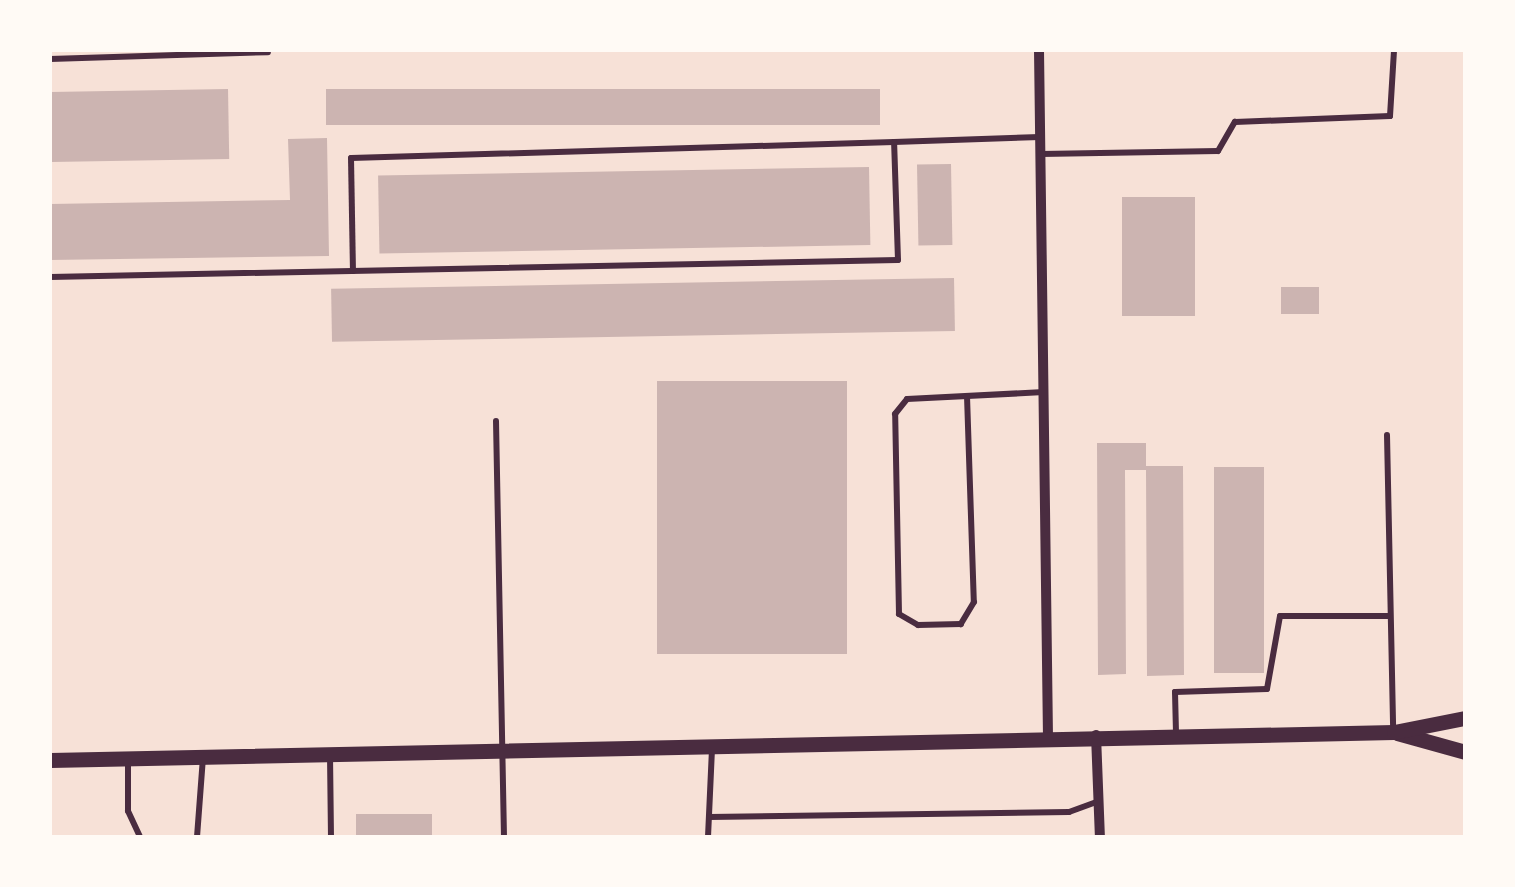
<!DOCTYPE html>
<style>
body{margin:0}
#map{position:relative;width:1515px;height:887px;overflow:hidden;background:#f7e1d7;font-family:Rubik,sans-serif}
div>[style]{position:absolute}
.building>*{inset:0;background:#ccb4b1;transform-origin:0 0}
.service>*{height:6px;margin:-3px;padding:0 3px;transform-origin:3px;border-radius:3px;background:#4a2c40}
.minor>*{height:10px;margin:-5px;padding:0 5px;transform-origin:5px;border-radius:5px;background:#4a2c40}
.tertiary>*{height:15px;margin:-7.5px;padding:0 7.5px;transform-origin:7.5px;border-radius:7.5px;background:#4a2c40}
span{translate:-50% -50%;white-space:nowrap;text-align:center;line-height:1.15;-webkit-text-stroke:9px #fffaf5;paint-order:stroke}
.frame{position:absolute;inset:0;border:52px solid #fffaf5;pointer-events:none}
</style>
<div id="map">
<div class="building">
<div style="left:228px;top:89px;width:70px;height:178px;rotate:89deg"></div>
<div style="left:880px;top:89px;width:36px;height:554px;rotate:90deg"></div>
<div style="clip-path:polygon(327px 138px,329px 256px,50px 260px,50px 204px,290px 200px,288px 139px)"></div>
<div style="left:951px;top:164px;width:81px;height:34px;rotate:89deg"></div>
<div style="left:869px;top:167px;width:78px;height:491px;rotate:89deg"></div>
<div style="left:1122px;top:197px;width:73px;height:119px"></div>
<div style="left:954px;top:278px;width:53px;height:623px;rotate:89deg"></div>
<div style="left:1281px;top:287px;width:38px;height:27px"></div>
<div style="left:847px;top:381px;width:273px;height:190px;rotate:90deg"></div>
<div style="clip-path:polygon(1097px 443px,1146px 443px,1146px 466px,1183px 466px,1184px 675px,1147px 676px,1146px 470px,1125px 470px,1126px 674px,1098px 675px)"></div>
<div style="left:1214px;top:467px;width:50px;height:206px"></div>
<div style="left:356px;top:814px;width:76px;height:23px"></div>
</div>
<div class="service">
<div style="left:50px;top:59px;width:218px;rotate:-1.8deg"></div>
<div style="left:894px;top:142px;width:146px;rotate:-2deg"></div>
<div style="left:1041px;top:154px;width:177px;rotate:-1deg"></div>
<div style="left:1218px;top:151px;width:34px;rotate:-60deg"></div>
<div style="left:1235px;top:122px;width:155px;rotate:-2.2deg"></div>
<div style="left:1390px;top:116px;width:66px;rotate:-86.5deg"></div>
<div style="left:50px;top:277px;width:848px;rotate:-1.15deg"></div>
<div style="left:898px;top:260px;width:118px;rotate:-91.9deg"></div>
<div style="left:894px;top:142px;width:543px;rotate:178.31deg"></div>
<div style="left:351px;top:158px;width:113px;rotate:89deg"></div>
<div style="left:967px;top:396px;width:206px;rotate:88.1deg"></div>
<div style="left:974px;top:602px;width:26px;rotate:121deg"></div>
<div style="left:961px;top:624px;width:43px;rotate:178.7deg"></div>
<div style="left:918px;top:625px;width:22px;rotate:-150deg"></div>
<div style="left:899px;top:614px;width:200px;rotate:-91.1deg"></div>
<div style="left:895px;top:414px;width:19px;rotate:-51deg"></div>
<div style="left:907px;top:399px;width:137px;rotate:-2.9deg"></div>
<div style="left:496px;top:421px;width:416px;rotate:88.9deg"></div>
<div style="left:1387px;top:435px;width:295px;rotate:88.8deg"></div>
<div style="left:1176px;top:733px;width:41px;rotate:-91.4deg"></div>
<div style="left:1175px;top:692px;width:92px;rotate:-1.9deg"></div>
<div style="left:1267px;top:689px;width:74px;rotate:-79.9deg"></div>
<div style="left:1280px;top:616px;width:108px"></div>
<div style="left:330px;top:755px;width:82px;rotate:89.3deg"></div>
<div style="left:128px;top:759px;width:52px;rotate:90deg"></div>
<div style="left:128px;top:811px;width:29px;rotate:65deg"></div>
<div style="left:709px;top:817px;width:360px;rotate:-0.8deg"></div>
<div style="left:1069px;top:812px;width:32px;rotate:-20deg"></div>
<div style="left:197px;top:837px;width:79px;rotate:-85.7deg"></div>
<div style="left:708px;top:837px;width:89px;rotate:-87.4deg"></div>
</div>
<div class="minor">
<div style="left:1039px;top:50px;width:684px;rotate:89.25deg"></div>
<div style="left:1096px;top:735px;width:102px;rotate:87.8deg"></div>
</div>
<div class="tertiary">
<div style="left:1397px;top:733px;width:71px;rotate:15.6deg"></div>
<div style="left:50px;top:760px;width:1344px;rotate:-1.19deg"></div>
<div style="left:1394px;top:732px;width:72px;rotate:-11.2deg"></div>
</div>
<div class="frame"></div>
</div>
